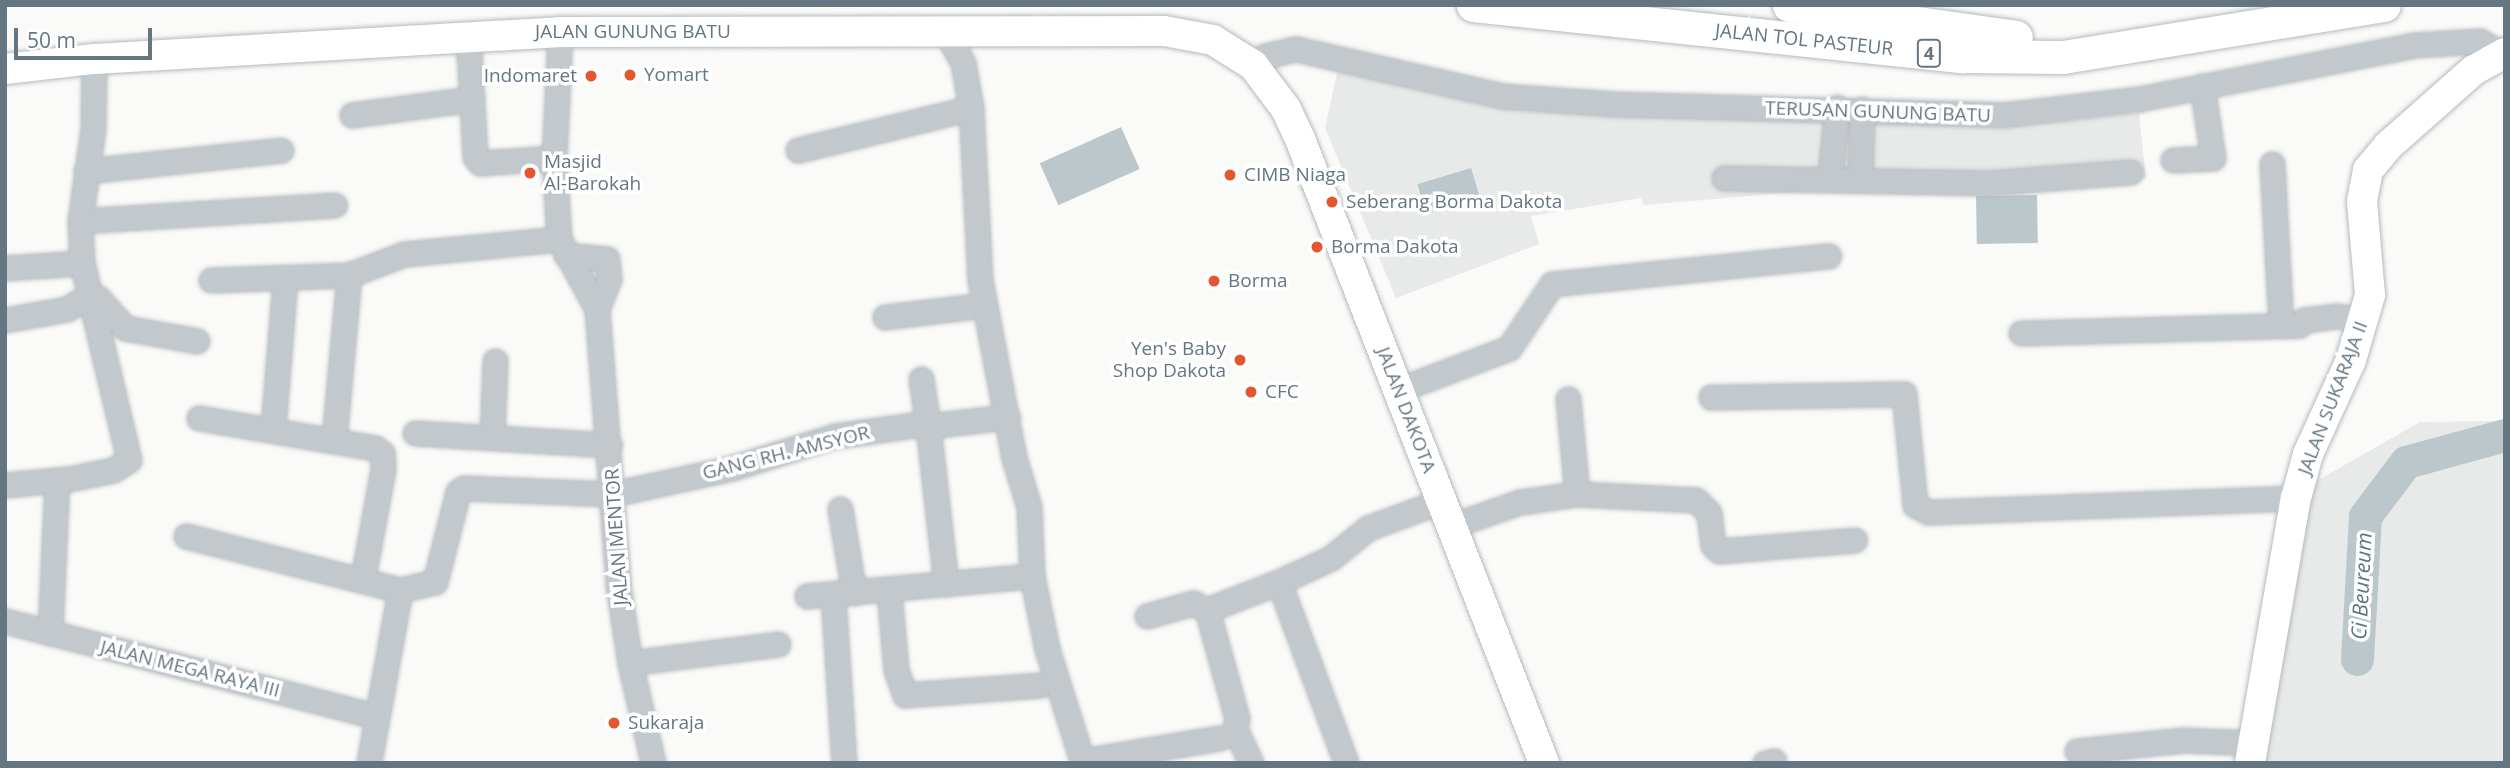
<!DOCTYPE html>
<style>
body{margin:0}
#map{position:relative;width:2510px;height:768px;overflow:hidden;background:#fafaf8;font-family:"Open Sans",sans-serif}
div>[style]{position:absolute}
.built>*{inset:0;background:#e8e9e9}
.water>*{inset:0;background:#bbc7cb;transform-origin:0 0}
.river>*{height:33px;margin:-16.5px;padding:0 16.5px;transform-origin:16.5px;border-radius:16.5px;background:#bbc7cb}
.roads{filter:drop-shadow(0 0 2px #b5babe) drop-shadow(0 0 2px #b5babe)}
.minor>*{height:23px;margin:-11.5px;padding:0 11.5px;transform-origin:11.5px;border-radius:11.5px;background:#c3c8cc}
.major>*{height:30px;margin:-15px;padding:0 15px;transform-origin:15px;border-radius:15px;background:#fff}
.highway>*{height:33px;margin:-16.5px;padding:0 16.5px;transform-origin:16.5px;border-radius:16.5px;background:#fff}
.dots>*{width:19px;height:19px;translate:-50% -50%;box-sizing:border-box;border:4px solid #fff;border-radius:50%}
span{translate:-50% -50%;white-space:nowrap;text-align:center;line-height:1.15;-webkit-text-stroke:7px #fff;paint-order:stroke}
.shield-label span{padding:2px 5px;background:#fff;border:2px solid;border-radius:5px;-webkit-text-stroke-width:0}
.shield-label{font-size:18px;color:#657683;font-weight:700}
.street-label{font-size:19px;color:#657683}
.poi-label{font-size:19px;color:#657683}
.left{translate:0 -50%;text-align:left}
.right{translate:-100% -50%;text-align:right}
.water-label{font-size:21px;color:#60757c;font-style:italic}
.frame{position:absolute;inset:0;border:7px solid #657683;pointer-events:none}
.scale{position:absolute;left:14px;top:28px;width:138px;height:32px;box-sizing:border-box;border:4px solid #657683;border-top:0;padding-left:9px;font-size:21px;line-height:24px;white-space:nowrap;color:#657683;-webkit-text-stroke:5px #fff;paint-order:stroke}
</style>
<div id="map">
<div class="built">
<div style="clip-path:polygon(1339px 64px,1482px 103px,2017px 126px,2139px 113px,2146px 179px,1977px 190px,1843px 188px,1644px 205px,1641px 198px,1531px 216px,1539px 244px,1396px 298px,1325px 128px)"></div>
<div style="clip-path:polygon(2495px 421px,2505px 438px,2505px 763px,2257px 763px,2293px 604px,2306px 487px,2420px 422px)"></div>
</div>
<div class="water">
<div style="left:1121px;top:127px;width:46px;height:89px;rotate:66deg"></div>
<div style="left:1471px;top:168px;width:31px;height:56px;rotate:73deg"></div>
<div style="left:2037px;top:195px;width:48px;height:61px;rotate:89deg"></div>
</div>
<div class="river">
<div style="left:2357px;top:659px;width:143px;rotate:-86.8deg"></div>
<div style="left:2365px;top:516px;width:68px;rotate:-52.8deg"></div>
<div style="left:2406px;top:462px;width:103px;rotate:-15.3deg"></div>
</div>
<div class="roads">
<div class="minor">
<div style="left:560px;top:32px;width:126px;rotate:92.7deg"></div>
<div style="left:554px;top:158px;width:81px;rotate:86.5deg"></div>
<div style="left:559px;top:239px;width:80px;rotate:61.5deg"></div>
<div style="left:597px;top:309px;width:277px;rotate:85.6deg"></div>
<div style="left:618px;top:585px;width:79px;rotate:81.3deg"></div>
<div style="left:630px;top:663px;width:103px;rotate:77deg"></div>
<div style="left:468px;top:34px;width:123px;rotate:86.7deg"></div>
<div style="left:475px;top:157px;width:8px;rotate:50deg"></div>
<div style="left:480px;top:163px;width:74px;rotate:-3.9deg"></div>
<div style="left:1253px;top:65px;width:15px;rotate:-37deg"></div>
<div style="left:1265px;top:56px;width:32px;rotate:-13deg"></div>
<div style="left:1296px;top:49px;width:212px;rotate:12.8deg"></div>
<div style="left:1503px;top:96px;width:112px;rotate:4.1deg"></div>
<div style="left:1615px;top:104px;width:388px;rotate:1.6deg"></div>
<div style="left:2003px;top:115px;width:137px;rotate:-6.7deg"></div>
<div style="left:2139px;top:99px;width:280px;rotate:-11.1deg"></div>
<div style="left:2414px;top:45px;width:66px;rotate:-3.5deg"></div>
<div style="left:2480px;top:41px;width:26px;rotate:31deg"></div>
<div style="left:352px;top:115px;width:121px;rotate:-7.6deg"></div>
<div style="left:798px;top:150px;width:178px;rotate:-13.6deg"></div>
<div style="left:2173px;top:160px;width:40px;rotate:-2.9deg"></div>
<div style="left:2213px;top:158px;width:73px;rotate:-98.7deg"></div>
<div style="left:2272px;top:164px;width:159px;rotate:86.8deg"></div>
<div style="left:86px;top:171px;width:196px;rotate:-6.1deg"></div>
<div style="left:1830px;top:177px;width:70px;rotate:-84.3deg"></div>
<div style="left:1724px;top:178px;width:264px;rotate:1.1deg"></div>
<div style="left:1988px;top:183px;width:143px;rotate:-4.4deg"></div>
<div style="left:1860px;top:178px;width:69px;rotate:-88.3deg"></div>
<div style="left:80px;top:221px;width:255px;rotate:-3.6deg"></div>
<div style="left:566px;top:255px;width:41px;rotate:5.6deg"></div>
<div style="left:607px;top:259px;width:20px;rotate:84deg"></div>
<div style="left:609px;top:279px;width:32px;rotate:112deg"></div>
<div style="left:5px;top:268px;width:77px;rotate:-3.7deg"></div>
<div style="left:211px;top:280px;width:138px;rotate:-2.1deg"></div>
<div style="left:349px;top:275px;width:59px;rotate:-20.9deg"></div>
<div style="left:404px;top:254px;width:156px;rotate:-5.5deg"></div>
<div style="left:885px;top:317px;width:100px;rotate:-6.9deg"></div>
<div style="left:5px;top:320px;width:63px;rotate:-10.1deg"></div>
<div style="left:67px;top:309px;width:25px;rotate:-32deg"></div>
<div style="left:88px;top:296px;width:10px;rotate:11deg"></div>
<div style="left:98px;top:298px;width:40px;rotate:48deg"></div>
<div style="left:125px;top:328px;width:73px;rotate:10.2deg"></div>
<div style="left:2021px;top:333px;width:278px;rotate:-1.6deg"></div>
<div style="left:2299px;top:325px;width:7px;rotate:-45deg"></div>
<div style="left:2304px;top:320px;width:34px;rotate:-7deg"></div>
<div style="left:2338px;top:316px;width:27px;rotate:10deg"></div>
<div style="left:921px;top:379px;width:48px;rotate:81.5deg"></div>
<div style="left:928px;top:426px;width:80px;rotate:-6.5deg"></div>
<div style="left:1398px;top:390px;width:119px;rotate:-20.7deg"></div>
<div style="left:1509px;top:348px;width:77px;rotate:-56.1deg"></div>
<div style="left:1552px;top:284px;width:278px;rotate:-5.8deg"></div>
<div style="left:1711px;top:397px;width:193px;rotate:-0.9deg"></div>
<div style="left:1904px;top:394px;width:112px;rotate:84.3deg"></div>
<div style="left:1915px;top:505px;width:16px;rotate:27deg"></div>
<div style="left:1929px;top:512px;width:367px;rotate:-2.2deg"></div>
<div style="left:1568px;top:399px;width:95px;rotate:84.6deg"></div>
<div style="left:274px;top:416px;width:138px;rotate:-85.4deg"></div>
<div style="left:199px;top:418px;width:179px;rotate:9.7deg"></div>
<div style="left:375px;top:448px;width:9px;rotate:36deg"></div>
<div style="left:382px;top:453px;width:16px;rotate:86deg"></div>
<div style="left:383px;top:469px;width:111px;rotate:100.4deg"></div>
<div style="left:335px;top:429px;width:155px;rotate:-84.8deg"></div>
<div style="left:415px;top:433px;width:195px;rotate:3.5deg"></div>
<div style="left:492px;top:437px;width:76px;rotate:-87.7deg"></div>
<div style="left:5px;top:485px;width:64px;rotate:-5.4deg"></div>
<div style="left:69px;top:479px;width:45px;rotate:-11.6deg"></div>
<div style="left:113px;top:470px;width:19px;rotate:-32deg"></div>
<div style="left:129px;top:460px;width:203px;rotate:-103.4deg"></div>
<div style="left:82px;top:263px;width:42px;rotate:-92.7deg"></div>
<div style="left:80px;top:221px;width:93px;rotate:-82deg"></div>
<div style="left:93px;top:129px;width:70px;rotate:-89.2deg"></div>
<div style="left:840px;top:509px;width:85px;rotate:80.5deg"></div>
<div style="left:1451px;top:526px;width:73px;rotate:-19.2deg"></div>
<div style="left:1520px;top:502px;width:58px;rotate:-8deg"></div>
<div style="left:1577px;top:494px;width:119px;rotate:2.9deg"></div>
<div style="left:1696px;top:500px;width:18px;rotate:45deg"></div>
<div style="left:1709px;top:513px;width:32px;rotate:83deg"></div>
<div style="left:1713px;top:545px;width:8px;rotate:45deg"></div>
<div style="left:1719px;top:551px;width:136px;rotate:-4.6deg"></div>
<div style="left:186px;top:536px;width:221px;rotate:14.2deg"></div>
<div style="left:400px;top:590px;width:176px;rotate:100.2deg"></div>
<div style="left:1032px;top:576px;width:75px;rotate:78.4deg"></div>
<div style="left:1047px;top:649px;width:120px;rotate:72.5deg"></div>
<div style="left:400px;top:590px;width:36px;rotate:-13deg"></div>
<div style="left:435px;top:582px;width:93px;rotate:-75.7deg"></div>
<div style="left:458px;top:492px;width:7px;rotate:-34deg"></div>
<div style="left:464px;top:488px;width:149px;rotate:2.3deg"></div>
<div style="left:613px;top:494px;width:122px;rotate:-12.3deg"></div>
<div style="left:732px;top:468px;width:108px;rotate:-17.3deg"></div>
<div style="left:835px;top:436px;width:80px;rotate:-7.9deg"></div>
<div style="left:914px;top:425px;width:14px;rotate:4deg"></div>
<div style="left:928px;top:426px;width:159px;rotate:83.5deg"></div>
<div style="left:889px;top:591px;width:79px;rotate:84.9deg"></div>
<div style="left:896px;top:670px;width:27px;rotate:70deg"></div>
<div style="left:905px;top:695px;width:135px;rotate:-4.2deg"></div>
<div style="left:833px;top:594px;width:169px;rotate:86.3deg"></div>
<div style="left:807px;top:596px;width:226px;rotate:-5.1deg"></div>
<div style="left:1032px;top:576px;width:69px;rotate:-92.5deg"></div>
<div style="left:1029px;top:507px;width:51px;rotate:-107deg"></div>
<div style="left:1014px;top:458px;width:181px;rotate:-100.8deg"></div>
<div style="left:980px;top:280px;width:172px;rotate:-93deg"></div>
<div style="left:971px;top:108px;width:46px;rotate:-100.1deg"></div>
<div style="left:963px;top:63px;width:37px;rotate:-119deg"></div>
<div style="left:1284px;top:596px;width:178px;rotate:69.6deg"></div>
<div style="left:1207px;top:610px;width:112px;rotate:74.5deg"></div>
<div style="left:1237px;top:718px;width:17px;rotate:100deg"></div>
<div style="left:1147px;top:616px;width:48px;rotate:-15.8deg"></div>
<div style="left:1193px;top:603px;width:16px;rotate:27deg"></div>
<div style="left:1207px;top:610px;width:77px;rotate:-21.3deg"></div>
<div style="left:1279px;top:582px;width:57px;rotate:-24.8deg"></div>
<div style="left:1331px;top:558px;width:48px;rotate:-39deg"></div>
<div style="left:1368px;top:528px;width:78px;rotate:-20.3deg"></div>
<div style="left:5px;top:621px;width:383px;rotate:14.4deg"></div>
<div style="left:50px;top:633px;width:153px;rotate:-87.4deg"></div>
<div style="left:630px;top:663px;width:149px;rotate:-7.3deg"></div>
<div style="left:1237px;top:733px;width:33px;rotate:65deg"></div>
<div style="left:2077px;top:751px;width:107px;rotate:-5.9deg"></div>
<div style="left:2183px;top:740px;width:73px;rotate:2.4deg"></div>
<div style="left:1082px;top:761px;width:140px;rotate:-9.5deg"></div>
<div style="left:1765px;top:763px;width:9px;rotate:-13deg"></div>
</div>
<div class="major">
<div style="left:5px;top:69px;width:90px;rotate:-6.4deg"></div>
<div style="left:94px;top:59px;width:467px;rotate:-3.3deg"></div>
<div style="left:560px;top:32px;width:604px;rotate:-0.09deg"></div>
<div style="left:1164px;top:31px;width:50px;rotate:10.4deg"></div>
<div style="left:1213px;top:40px;width:47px;rotate:32deg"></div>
<div style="left:1253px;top:65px;width:55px;rotate:53.1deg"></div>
<div style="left:1286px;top:109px;width:33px;rotate:65deg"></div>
<div style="left:1300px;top:139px;width:670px;rotate:68.64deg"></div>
<div style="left:2250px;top:763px;width:269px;rotate:-80.2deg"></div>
<div style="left:2296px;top:498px;width:46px;rotate:-74.7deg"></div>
<div style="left:2308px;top:454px;width:103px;rotate:-65.4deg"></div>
<div style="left:2351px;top:360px;width:68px;rotate:-73.7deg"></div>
<div style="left:2370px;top:295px;width:94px;rotate:-94.9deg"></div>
<div style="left:2362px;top:201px;width:32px;rotate:-79deg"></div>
<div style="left:2368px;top:170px;width:31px;rotate:-50deg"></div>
<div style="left:2388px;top:146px;width:115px;rotate:-41.5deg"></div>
<div style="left:2474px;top:70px;width:35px;rotate:-29deg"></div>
</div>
<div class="highway">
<div style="left:1473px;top:5px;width:492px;rotate:6deg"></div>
<div style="left:1962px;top:56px;width:101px;rotate:0.6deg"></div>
<div style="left:2063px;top:57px;width:325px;rotate:-9.2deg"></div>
<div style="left:1789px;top:5px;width:229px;rotate:8deg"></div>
</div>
</div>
<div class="dots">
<div style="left:630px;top:75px;background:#e4572e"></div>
<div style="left:591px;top:76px;background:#e4572e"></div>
<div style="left:530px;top:173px;background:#e4572e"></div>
<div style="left:1230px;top:175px;background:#e4572e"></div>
<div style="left:1332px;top:202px;background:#e4572e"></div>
<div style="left:1317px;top:247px;background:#e4572e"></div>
<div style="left:1214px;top:281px;background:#e4572e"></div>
<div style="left:1240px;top:360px;background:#e4572e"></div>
<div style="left:1251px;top:392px;background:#e4572e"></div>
<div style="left:614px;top:723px;background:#e4572e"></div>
</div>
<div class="shield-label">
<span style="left:1929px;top:53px">4</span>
</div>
<div class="street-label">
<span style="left:633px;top:32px">JALAN GUNUNG BATU</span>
<span style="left:1804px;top:40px;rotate:6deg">JALAN TOL PASTEUR</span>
<span style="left:1878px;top:112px;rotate:2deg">TERUSAN GUNUNG BATU</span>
<span style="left:2333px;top:398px;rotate:-69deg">JALAN SUKARAJA II</span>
<span style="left:1406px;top:410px;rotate:69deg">JALAN DAKOTA</span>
<span style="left:786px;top:453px;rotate:-14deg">GANG RH. AMSYOR</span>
<span style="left:617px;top:537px;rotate:-94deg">JALAN MENTOR</span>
<span style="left:190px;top:669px;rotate:14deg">JALAN MEGA RAYA III</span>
</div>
<div class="poi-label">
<span class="left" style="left:644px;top:75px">Yomart</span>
<span class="right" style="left:577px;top:76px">Indomaret</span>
<span class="left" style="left:544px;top:173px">Masjid<br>Al-Barokah</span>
<span class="left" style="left:1244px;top:175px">CIMB Niaga</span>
<span class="left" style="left:1346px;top:202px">Seberang Borma Dakota</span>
<span class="left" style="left:1331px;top:247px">Borma Dakota</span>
<span class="left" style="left:1228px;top:281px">Borma</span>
<span class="right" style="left:1226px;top:360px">Yen's Baby<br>Shop Dakota</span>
<span class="left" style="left:1265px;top:392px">CFC</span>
<span class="left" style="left:628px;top:723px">Sukaraja</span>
</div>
<div class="water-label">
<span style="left:2361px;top:586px;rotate:-87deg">Ci Beureum</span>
</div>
<div class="frame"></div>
<div class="scale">50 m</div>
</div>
